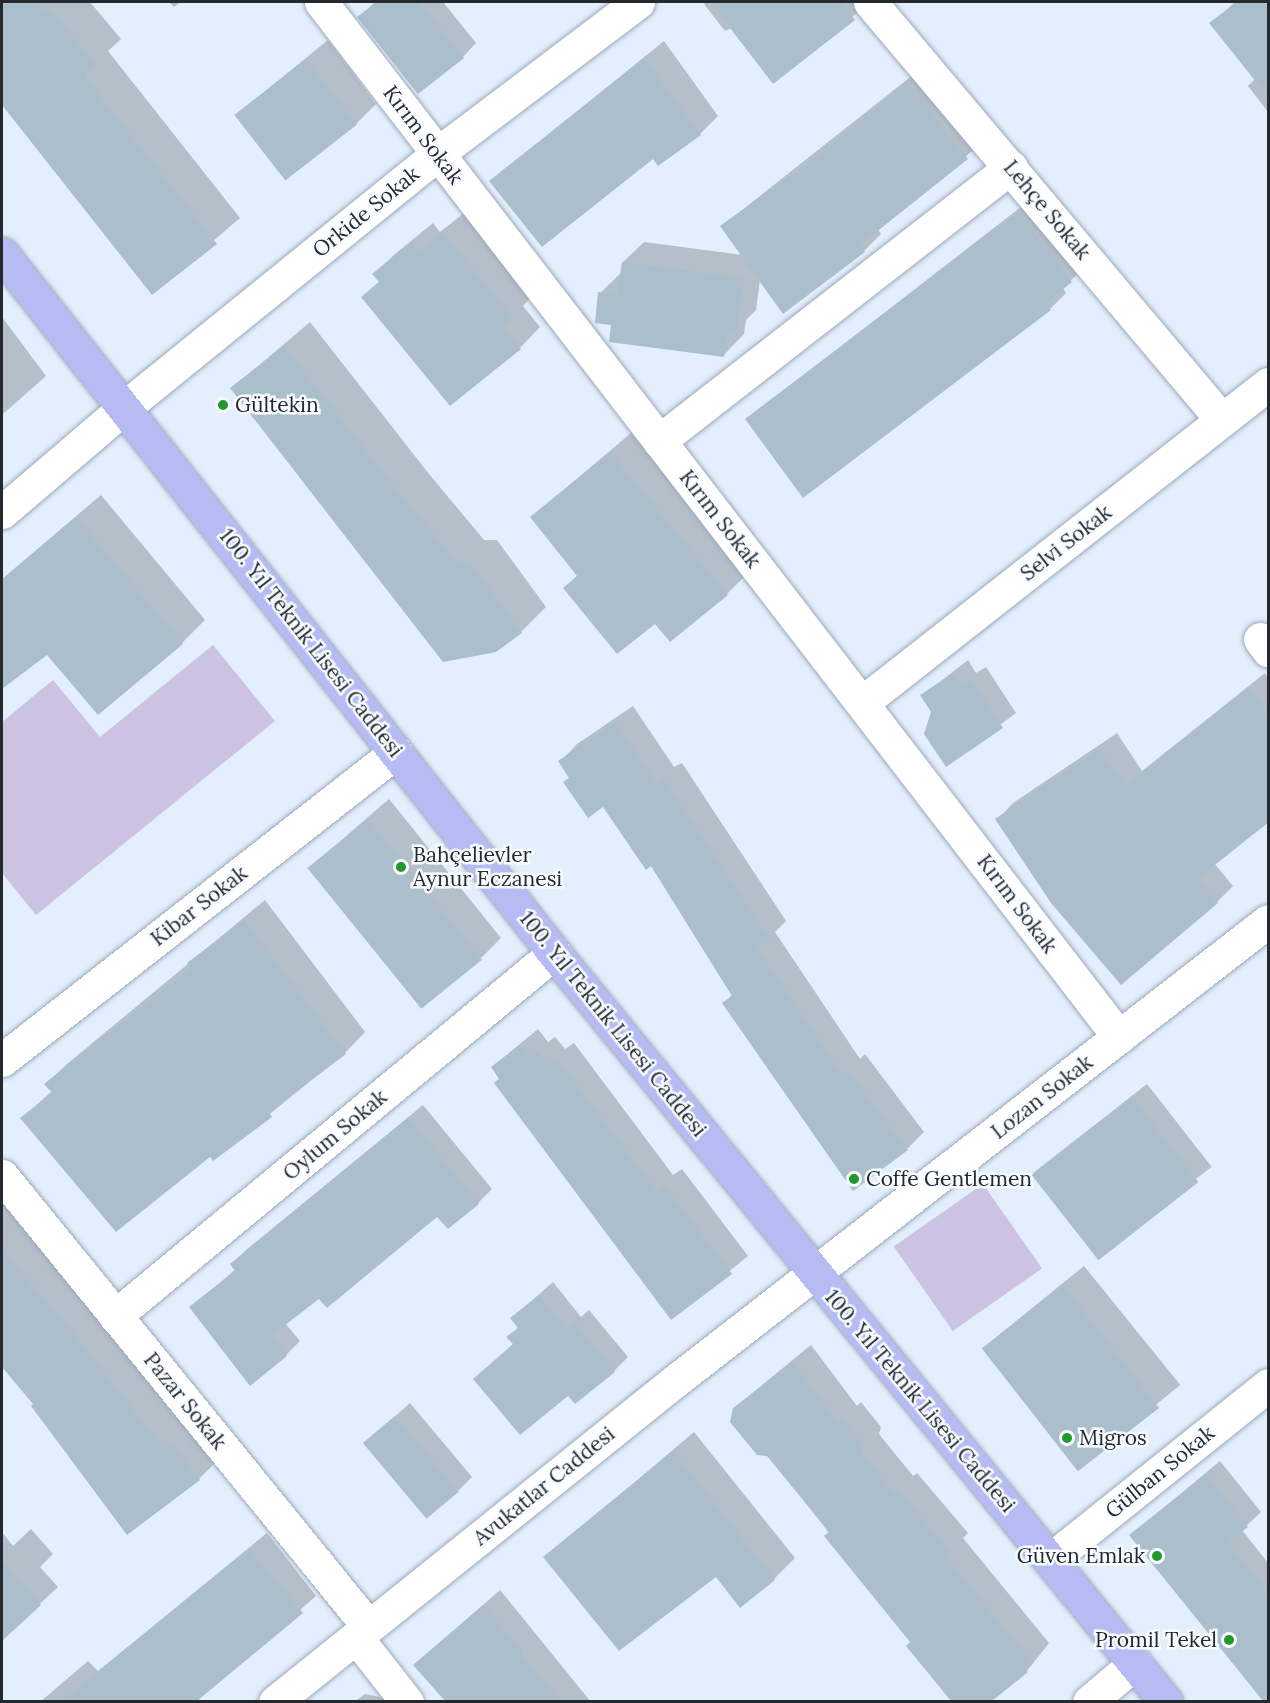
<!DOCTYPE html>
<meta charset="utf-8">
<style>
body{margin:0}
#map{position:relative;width:1270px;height:1703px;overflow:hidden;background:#e3effd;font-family:Lora,serif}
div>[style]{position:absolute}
.green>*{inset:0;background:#ccc3e2;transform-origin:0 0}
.shadow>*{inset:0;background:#0003;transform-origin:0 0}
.building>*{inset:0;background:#aabfcb;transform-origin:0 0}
.roads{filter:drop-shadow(0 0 2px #9ca9ba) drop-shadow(0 0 2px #9ca9ba)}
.minor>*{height:33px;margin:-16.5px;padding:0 16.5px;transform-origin:16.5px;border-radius:16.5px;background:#fff}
.major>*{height:33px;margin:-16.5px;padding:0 16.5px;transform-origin:16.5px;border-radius:16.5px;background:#b6bcf3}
.dots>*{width:16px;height:16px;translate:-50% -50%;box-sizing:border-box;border:3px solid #f8fbff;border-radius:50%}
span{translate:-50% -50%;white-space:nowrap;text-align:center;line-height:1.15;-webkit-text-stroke:5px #f8fbff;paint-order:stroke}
.street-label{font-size:21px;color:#242930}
.poi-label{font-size:21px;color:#242930}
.left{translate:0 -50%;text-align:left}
.right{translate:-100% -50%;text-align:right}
.frame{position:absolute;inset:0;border:3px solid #242930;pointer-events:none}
</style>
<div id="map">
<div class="green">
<div style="clip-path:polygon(213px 645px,275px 721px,36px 915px,2px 873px,2px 722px,53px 680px,100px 737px)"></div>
<div style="left:983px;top:1184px;width:103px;height:109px;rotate:55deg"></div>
</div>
<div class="shadow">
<div style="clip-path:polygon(2px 2px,90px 2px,121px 39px,108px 51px,240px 218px,152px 293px,2px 102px)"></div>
<div style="clip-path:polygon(169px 2px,181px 2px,174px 7px)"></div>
<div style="clip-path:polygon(375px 2px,443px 2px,476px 43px,463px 57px,359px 17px)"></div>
<div style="clip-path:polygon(706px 2px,866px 2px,868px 4px,773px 82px,732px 28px,725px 31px,704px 4px)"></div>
<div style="clip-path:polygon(1235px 2px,1268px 2px,1268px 112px,1248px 86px,1256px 78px,1211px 24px)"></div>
<div style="clip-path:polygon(328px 40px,376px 104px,356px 124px,236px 115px)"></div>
<div style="clip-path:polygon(664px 41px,718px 116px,700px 134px,654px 157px,491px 181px)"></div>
<div style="clip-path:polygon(923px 67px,983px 142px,878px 229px,881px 234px,864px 251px,760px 279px,756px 310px,746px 320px,744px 334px,724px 355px,612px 324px,600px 293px,622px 272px,623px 262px,644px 242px,743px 255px,722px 226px)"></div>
<div style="clip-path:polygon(1035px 196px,1088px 264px,1063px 288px,1066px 293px,1050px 309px,747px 419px)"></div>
<div style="clip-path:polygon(464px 213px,532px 296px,523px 306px,540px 327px,520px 348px,363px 297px,380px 281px,374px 274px,395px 254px,433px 223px,440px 232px)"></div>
<div style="clip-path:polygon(2px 317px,46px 376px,2px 415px)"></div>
<div style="clip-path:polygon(310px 322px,429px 474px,484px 540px,497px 540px,546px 607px,521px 632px,232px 388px)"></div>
<div style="clip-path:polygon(631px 433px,747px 574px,727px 594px,655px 622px,565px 588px,578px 575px,532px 517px)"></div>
<div style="clip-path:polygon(101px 495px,205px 620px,182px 643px,48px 653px,2px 687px,2px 579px)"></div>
<div style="clip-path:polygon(968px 660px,976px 673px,986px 667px,1016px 713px,947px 765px,932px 712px,922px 696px)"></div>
<div style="clip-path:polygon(1265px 673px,1268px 677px,1268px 820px,1214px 863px,1233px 886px,1217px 902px,997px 820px,1013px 803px,1117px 733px,1142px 771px)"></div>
<div style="clip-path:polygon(633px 706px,674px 767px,682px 763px,786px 921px,775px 932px,860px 1059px,865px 1054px,924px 1132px,907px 1149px,724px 1003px,733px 994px,652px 864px,604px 805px,570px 777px,560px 762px,577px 744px)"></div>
<div style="clip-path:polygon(389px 799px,501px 938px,481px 958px,309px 868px)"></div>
<div style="clip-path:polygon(265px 900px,365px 1032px,345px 1053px,214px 1159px,210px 1155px,22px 1118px,52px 1091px,46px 1084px,67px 1064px)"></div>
<div style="clip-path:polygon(538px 1029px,548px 1042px,555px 1037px,565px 1049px,574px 1043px,673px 1175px,682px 1169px,748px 1256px,672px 1318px,492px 1067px)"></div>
<div style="left:1147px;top:1084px;width:105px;height:145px;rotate:52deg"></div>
<div style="clip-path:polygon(423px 1105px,492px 1189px,478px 1203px,448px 1227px,437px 1214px,285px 1323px,300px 1341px,286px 1355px,191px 1307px,236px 1269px,232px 1264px,246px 1250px)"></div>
<div style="clip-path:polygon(2px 1200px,223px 1455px,199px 1479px,128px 1533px,35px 1404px,4px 1351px,2px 1353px)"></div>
<div style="left:1084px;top:1266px;width:153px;height:130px;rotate:51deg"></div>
<div style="clip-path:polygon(553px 1282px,581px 1317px,589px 1310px,628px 1357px,614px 1371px,569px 1394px,475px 1379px,514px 1343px,508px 1337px,519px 1327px,512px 1318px)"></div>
<div style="clip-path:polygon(811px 1345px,857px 1406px,861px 1402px,881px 1427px,879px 1434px,913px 1476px,917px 1473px,968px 1533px,963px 1538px,1049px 1643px,1027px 1671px,989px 1702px,953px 1702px,908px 1646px,912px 1642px,734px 1408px)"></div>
<div style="clip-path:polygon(410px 1403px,472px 1477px,458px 1491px,365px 1443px)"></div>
<div style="clip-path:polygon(694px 1432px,795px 1558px,774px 1579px,740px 1606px,716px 1575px,545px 1558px)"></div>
<div style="clip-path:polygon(1220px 1461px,1261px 1512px,1242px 1530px,1268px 1563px,1268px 1702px,1264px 1702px,1131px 1535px)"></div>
<div style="clip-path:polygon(31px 1529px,53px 1554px,40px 1567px,58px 1587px,2px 1639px,2px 1532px,13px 1546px)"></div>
<div style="clip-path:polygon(267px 1533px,316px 1596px,195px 1702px,40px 1702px,88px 1661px,98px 1671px)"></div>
<div style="clip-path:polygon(500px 1590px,591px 1702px,447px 1702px,415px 1665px)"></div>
<div style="clip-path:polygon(365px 1694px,394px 1700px,395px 1702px,354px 1702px)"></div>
</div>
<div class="building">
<div style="clip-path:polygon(2px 2px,35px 2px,43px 11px,49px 8px,97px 65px,84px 76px,217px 244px,152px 295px,2px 105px)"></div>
<div style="clip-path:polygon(377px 2px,419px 2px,464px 58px,418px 94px,357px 17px)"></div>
<div style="clip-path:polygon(710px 2px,841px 2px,855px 20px,773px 84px)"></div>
<div style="clip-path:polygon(1237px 2px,1269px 2px,1269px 98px,1209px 23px)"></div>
<div style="clip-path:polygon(644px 58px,701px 135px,658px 166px,653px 159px,542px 247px,489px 181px)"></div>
<div style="left:306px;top:59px;width:83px;height:91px;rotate:52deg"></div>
<div style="clip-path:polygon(906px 82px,968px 159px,860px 245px,865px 252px,783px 314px,720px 226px,819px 155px)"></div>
<div style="clip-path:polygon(1018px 212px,1072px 282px,1046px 303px,1051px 310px,803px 498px,745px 419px)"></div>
<div style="clip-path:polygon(442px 232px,513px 318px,502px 326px,521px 349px,450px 406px,361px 297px,379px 282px,372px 274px,411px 242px,418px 252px)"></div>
<div style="clip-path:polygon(622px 262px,744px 278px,736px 332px,728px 331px,724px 357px,609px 342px,611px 325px,595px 323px,598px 292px,617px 294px)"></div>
<div style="clip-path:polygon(284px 346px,404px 499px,459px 564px,471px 564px,522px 633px,496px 652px,443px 662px,230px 388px)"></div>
<div style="clip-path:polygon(610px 452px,728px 595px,670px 642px,655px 624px,617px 654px,563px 588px,577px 576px,530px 517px)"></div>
<div style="clip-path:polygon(76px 517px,183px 644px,98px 715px,47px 655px,2px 689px,2px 580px)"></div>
<div style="clip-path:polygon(953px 673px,962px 686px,971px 679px,1003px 728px,946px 767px,924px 734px,931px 712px,920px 695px)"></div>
<div style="clip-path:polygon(1248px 688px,1269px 714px,1269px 822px,1197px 879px,1218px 903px,1121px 985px,1051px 903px,995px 819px,1099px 749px,1125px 786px)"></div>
<div style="clip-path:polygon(615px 722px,657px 784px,664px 779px,770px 940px,757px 948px,843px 1076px,847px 1070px,908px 1150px,853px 1191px,722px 1003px,732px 996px,651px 866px,646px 870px,603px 807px,588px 818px,563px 782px,569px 778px,558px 761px)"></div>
<div style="left:368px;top:819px;width:181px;height:78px;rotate:51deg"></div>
<div style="clip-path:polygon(244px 920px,346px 1054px,269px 1112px,272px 1117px,213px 1161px,210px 1157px,116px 1232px,20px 1118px,52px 1093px,44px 1084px,190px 968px,187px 963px)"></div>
<div style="clip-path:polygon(521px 1044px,531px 1057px,538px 1052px,547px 1065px,557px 1059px,656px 1190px,664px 1185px,732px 1274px,671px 1320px,494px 1083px,499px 1079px,491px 1067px)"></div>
<div style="left:1132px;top:1097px;width:108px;height:127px;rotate:52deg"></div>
<div style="clip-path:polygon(408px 1118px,479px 1204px,448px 1229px,437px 1217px,327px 1308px,319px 1299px,271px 1336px,287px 1356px,250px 1386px,189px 1307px,235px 1271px,230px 1264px)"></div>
<div style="clip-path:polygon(2px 1250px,72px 1331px,165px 1451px,174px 1445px,200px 1480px,127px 1535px,31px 1406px,33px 1404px,2px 1367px)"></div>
<div style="left:1063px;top:1285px;width:156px;height:103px;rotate:52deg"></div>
<div style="clip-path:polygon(539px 1295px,566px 1330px,575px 1323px,615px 1372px,575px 1404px,568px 1396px,520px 1435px,473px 1379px,513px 1344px,506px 1337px,518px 1328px,510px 1318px)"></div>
<div style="clip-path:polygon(793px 1362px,838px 1423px,842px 1419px,863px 1445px,861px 1453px,894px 1493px,898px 1490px,951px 1552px,945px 1556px,1032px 1662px,1024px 1668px,1028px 1672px,992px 1701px,951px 1701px,906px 1646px,910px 1642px,824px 1536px,829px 1532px,767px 1456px,757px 1455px,730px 1422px,733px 1408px)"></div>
<div style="left:395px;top:1416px;width:99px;height:42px;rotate:50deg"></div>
<div style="clip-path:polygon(673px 1451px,775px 1580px,740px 1608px,716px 1577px,619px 1651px,543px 1557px)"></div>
<div style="clip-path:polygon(1206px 1474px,1248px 1527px,1228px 1543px,1269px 1594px,1269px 1701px,1263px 1701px,1129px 1535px)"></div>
<div style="clip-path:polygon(249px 1549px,303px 1613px,197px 1701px,62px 1701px)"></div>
<div style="clip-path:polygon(2px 1560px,41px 1605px,2px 1641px)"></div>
<div style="clip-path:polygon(483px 1605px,524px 1652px,521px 1655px,561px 1701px,445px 1701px,413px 1665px)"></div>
</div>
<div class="roads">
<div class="minor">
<div style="left:321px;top:2px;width:1307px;rotate:52.37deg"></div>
<div style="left:870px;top:2px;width:546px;rotate:49.9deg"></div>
<div style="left:659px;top:441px;width:446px;rotate:-37.9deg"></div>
<div style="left:2px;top:512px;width:162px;rotate:-40.5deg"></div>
<div style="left:125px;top:407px;width:402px;rotate:-39deg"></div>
<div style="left:437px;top:154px;width:252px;rotate:-37.1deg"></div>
<div style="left:1260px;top:639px;width:14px;rotate:54deg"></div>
<div style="left:863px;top:702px;width:515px;rotate:-38.14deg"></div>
<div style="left:2px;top:1060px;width:500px;rotate:-38.02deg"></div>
<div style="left:2px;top:1176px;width:580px;rotate:50.88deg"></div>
<div style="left:115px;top:1316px;width:570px;rotate:-39.59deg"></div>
<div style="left:1051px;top:1559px;width:278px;rotate:-38.7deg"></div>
<div style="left:356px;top:1637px;width:83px;rotate:51.9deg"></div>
<div style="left:275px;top:1702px;width:513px;rotate:-38.75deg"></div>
<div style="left:675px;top:1381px;width:750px;rotate:-37.8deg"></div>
<div style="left:1089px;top:1702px;width:60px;rotate:-40.3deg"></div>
</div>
<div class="major">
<div style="left:2px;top:254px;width:891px;rotate:51.7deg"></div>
<div style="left:554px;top:953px;width:967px;rotate:50.75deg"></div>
</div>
</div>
<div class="dots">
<div style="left:223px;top:405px;background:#20992a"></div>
<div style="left:401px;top:867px;background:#20992a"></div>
<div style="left:854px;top:1179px;background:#20992a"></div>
<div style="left:1067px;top:1438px;background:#20992a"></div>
<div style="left:1157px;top:1556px;background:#20992a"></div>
<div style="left:1229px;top:1640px;background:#20992a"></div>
</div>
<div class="street-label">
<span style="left:423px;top:135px;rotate:53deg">Kırım Sokak</span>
<span style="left:1047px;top:210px;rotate:50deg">Lehçe Sokak</span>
<span style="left:366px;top:212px;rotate:-39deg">Orkide Sokak</span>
<span style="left:720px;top:519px;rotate:52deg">Kırım Sokak</span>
<span style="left:1066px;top:543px;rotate:-38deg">Selvi Sokak</span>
<span style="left:311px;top:643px;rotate:52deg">100. Yıl Teknik Lisesi Caddesi</span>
<span style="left:1017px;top:904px;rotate:53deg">Kırım Sokak</span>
<span style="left:199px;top:906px;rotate:-38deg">Kibar Sokak</span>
<span style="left:613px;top:1024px;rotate:51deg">100. Yıl Teknik Lisesi Caddesi</span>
<span style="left:1042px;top:1097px;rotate:-38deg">Lozan Sokak</span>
<span style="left:335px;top:1135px;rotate:-40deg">Oylum Sokak</span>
<span style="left:185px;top:1401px;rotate:51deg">Pazar Sokak</span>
<span style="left:920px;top:1401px;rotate:50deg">100. Yıl Teknik Lisesi Caddesi</span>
<span style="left:1160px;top:1472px;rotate:-39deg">Gülban Sokak</span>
<span style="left:544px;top:1486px;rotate:-39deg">Avukatlar Caddesi</span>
</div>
<div class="poi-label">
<span class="left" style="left:235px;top:405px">Gültekin</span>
<span class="left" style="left:413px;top:867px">Bahçelievler<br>Aynur Eczanesi</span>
<span class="left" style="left:866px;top:1179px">Coffe Gentlemen</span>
<span class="left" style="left:1079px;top:1438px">Migros</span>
<span class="right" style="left:1145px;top:1556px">Güven Emlak</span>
<span class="right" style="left:1217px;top:1640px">Promil Tekel</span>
</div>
<div class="frame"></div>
</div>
